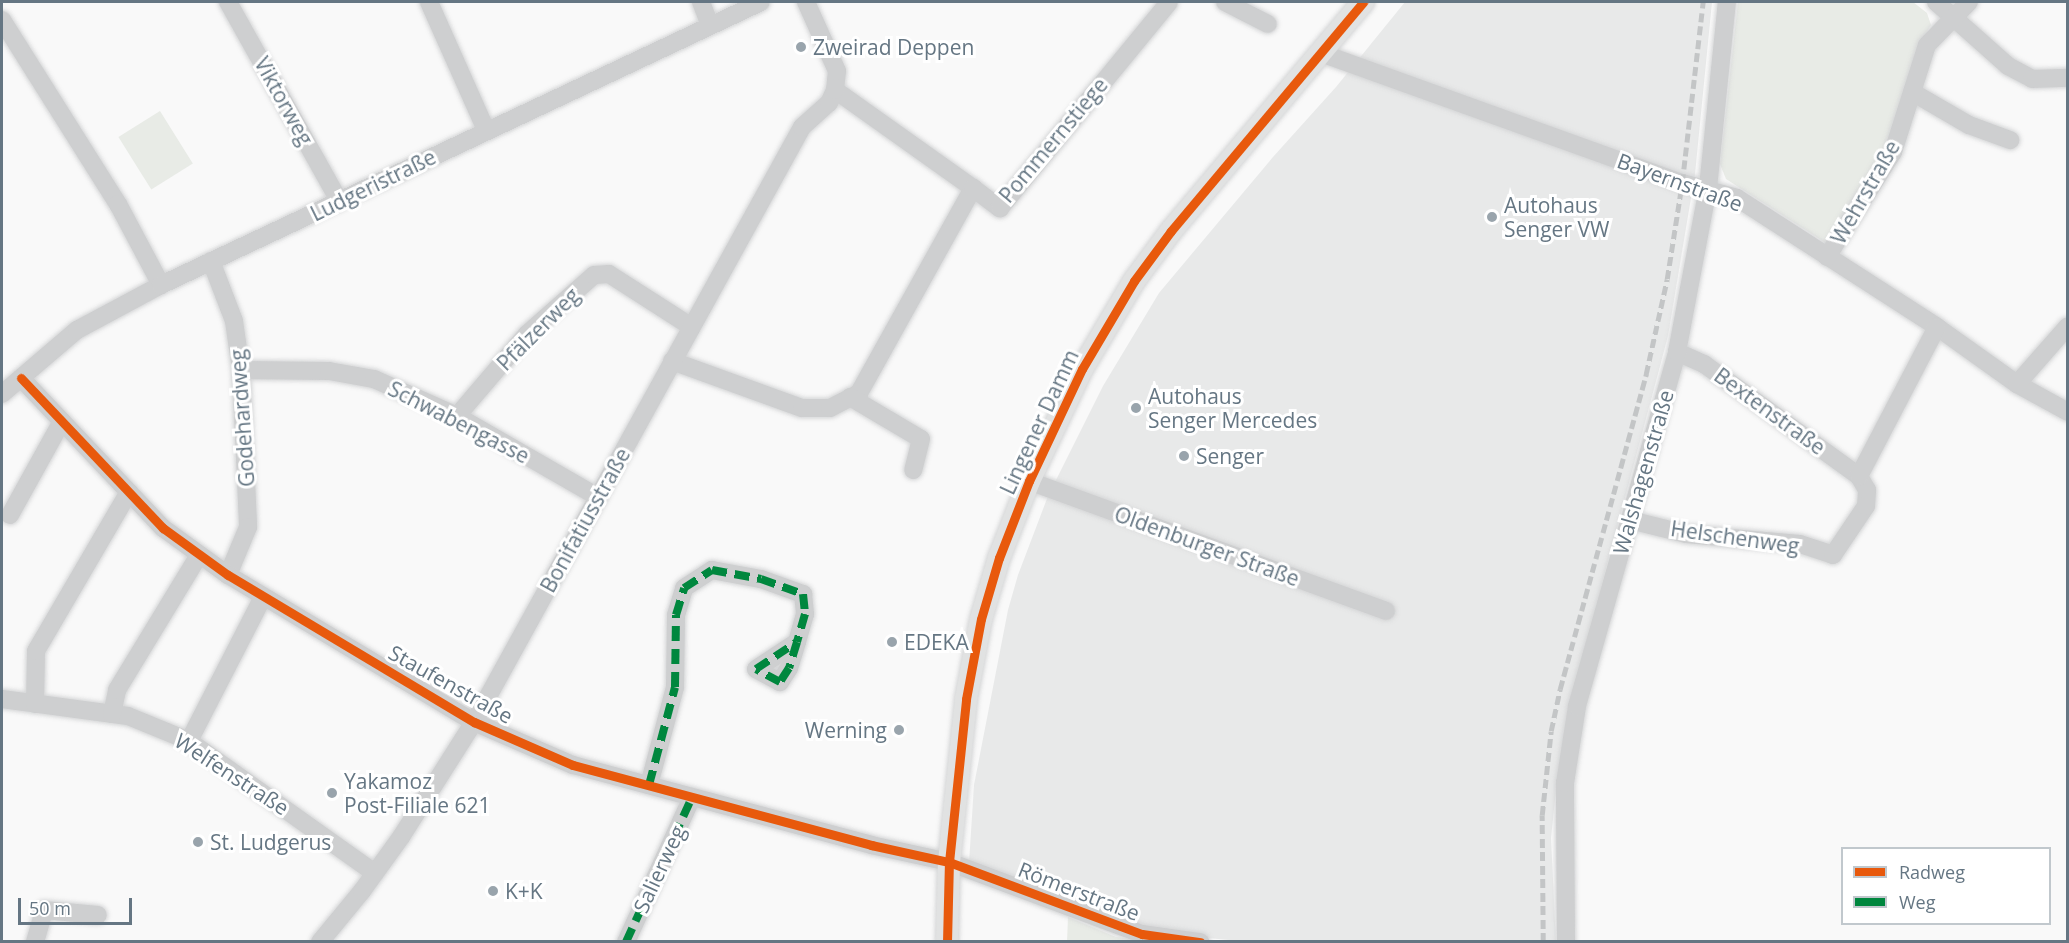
<!DOCTYPE html>
<meta charset="utf-8">
<style>
body{margin:0}
#map{position:relative;width:2069px;height:943px;overflow:hidden;background:#f9f9f9;font-family:"Open Sans",sans-serif}
div>[style]{position:absolute}
.built>*{inset:0;background:#e8e9e9}
.green>*{inset:0;background:#e8ebe6;transform-origin:0 0}
.roads{filter:drop-shadow(0 0 2px #d5d6d7) drop-shadow(0 0 2px #d5d6d7)}
.minor>*{height:18px;margin:-9px;padding:0 9px;transform-origin:9px;border-radius:9px;background:#cecfd0}
.major>*{height:22px;margin:-11px;padding:0 11px;transform-origin:11px;border-radius:11px;background:#e1e2e2}
.rail>*{height:4.5px;margin-top:-2.25px;transform-origin:0;background:repeating-linear-gradient(90deg,#c3c5c6 0 9px,transparent 0 13.5px)}
.quiet>*{height:8px;margin-top:-4px;transform-origin:0;background:repeating-linear-gradient(90deg,#00873e 0 15px,transparent 0 23px)}
.cycleway>*{height:9px;margin:-4.5px;padding:0 4.5px;transform-origin:4.5px;border-radius:4.5px;background:#e8590c}
.dots>*{width:16px;height:16px;translate:-50% -50%;box-sizing:border-box;border:3px solid #fff;border-radius:50%}
span{translate:-50% -50%;white-space:nowrap;text-align:center;line-height:1.15;-webkit-text-stroke:6px #fff;paint-order:stroke}
.poi-label{font-size:21px;color:#657683}
.left{translate:0 -50%;text-align:left}
.right{translate:-100% -50%;text-align:right}
.street-label{font-size:21px;color:#657683}
.frame{position:absolute;inset:0;border:3px solid #657683;pointer-events:none}
.legend{position:absolute;left:1841px;top:847px;width:210px;height:78px;box-sizing:border-box;background:#fff;border:2px solid #c1c8cd;margin:0;padding:8px 10px;list-style:none;font-size:18px;color:#657683}
.legend li{display:flex;align-items:center;gap:12px;height:30px}
.legend b{width:30px;border:2px solid #c1c8cd}
.scale{position:absolute;left:18px;top:898px;width:114px;height:27px;box-sizing:border-box;border:3px solid #657683;border-top:0;padding-left:8px;font-size:18px;line-height:21px;white-space:nowrap;color:#657683;-webkit-text-stroke:4px #fff;paint-order:stroke}
</style>
<div id="map">
<div class="built">
<div style="clip-path:polygon(1405px 2px,1712px 2px,1695px 174px,1668px 336px,1570px 704px,1558px 771px,1551px 838px,1556px 941px,1251px 942px,1142px 932px,969px 863px,974px 785px,1008px 610px,1018px 575px,1048px 496px,1103px 386px,1159px 293px,1273px 157px,1336px 87px)"></div>
</div>
<div class="green">
<div style="clip-path:polygon(1738px 2px,1913px 2px,1927px 13px,1931px 25px,1922px 40px,1889px 146px,1829px 245px,1726px 179px,1720px 164px)"></div>
<div style="left:160px;top:111px;width:62px;height:49px;rotate:58deg"></div>
<div style="clip-path:polygon(1068px 917px,1116px 937px,1154px 941px,1067px 942px)"></div>
</div>
<div class="roads">
<div class="minor">
<div style="left:228px;top:2px;width:228px;rotate:60.8deg"></div>
<div style="left:429px;top:2px;width:140px;rotate:66deg"></div>
<div style="left:701px;top:2px;width:25px;rotate:69deg"></div>
<div style="left:1225px;top:2px;width:48px;rotate:27.1deg"></div>
<div style="left:1936px;top:2px;width:96px;rotate:41.6deg"></div>
<div style="left:2008px;top:66px;width:27px;rotate:28deg"></div>
<div style="left:2032px;top:79px;width:36px;rotate:-2deg"></div>
<div style="left:2px;top:20px;width:218px;rotate:57.8deg"></div>
<div style="left:118px;top:204px;width:92px;rotate:62deg"></div>
<div style="left:1321px;top:53px;width:384px;rotate:19.8deg"></div>
<div style="left:1682px;top:183px;width:57px;rotate:15.3deg"></div>
<div style="left:1737px;top:198px;width:238px;rotate:32.8deg"></div>
<div style="left:1937px;top:327px;width:98px;rotate:35.5deg"></div>
<div style="left:2017px;top:384px;width:58px;rotate:28.8deg"></div>
<div style="left:835px;top:90px;width:169px;rotate:35.4deg"></div>
<div style="left:1912px;top:92px;width:66px;rotate:30.1deg"></div>
<div style="left:1969px;top:125px;width:44px;rotate:20.1deg"></div>
<div style="left:1827px;top:257px;width:124px;rotate:-57.8deg"></div>
<div style="left:1893px;top:152px;width:112px;rotate:-72.4deg"></div>
<div style="left:1927px;top:45px;width:60px;rotate:-45.7deg"></div>
<div style="left:211px;top:261px;width:64px;rotate:69deg"></div>
<div style="left:234px;top:321px;width:49px;rotate:81.9deg"></div>
<div style="left:241px;top:370px;width:157px;rotate:87.4deg"></div>
<div style="left:248px;top:527px;width:52px;rotate:112.6deg"></div>
<div style="left:1677px;top:352px;width:30px;rotate:24deg"></div>
<div style="left:1704px;top:364px;width:191px;rotate:35.9deg"></div>
<div style="left:672px;top:361px;width:138px;rotate:19.9deg"></div>
<div style="left:802px;top:408px;width:28px"></div>
<div style="left:830px;top:408px;width:33px;rotate:-27deg"></div>
<div style="left:859px;top:393px;width:235px;rotate:-60.9deg"></div>
<div style="left:973px;top:188px;width:34px;rotate:37deg"></div>
<div style="left:1000px;top:208px;width:266px;rotate:-50.6deg"></div>
<div style="left:241px;top:370px;width:88px;rotate:0.7deg"></div>
<div style="left:329px;top:371px;width:46px;rotate:10.1deg"></div>
<div style="left:374px;top:379px;width:91px;rotate:24deg"></div>
<div style="left:457px;top:416px;width:163px;rotate:29.9deg"></div>
<div style="left:21px;top:378px;width:207px;rotate:46.6deg"></div>
<div style="left:163px;top:528px;width:80px;rotate:35.9deg"></div>
<div style="left:228px;top:575px;width:287px;rotate:30.9deg"></div>
<div style="left:474px;top:722px;width:108px;rotate:23.5deg"></div>
<div style="left:573px;top:765px;width:309px;rotate:15deg"></div>
<div style="left:871px;top:845px;width:80px;rotate:12.3deg"></div>
<div style="left:949px;top:862px;width:206px;rotate:20.5deg"></div>
<div style="left:1142px;top:934px;width:59px;rotate:7.9deg"></div>
<div style="left:2017px;top:384px;width:77px;rotate:-48.7deg"></div>
<div style="left:2px;top:394px;width:99px;rotate:-40.5deg"></div>
<div style="left:77px;top:330px;width:95px;rotate:-28.2deg"></div>
<div style="left:161px;top:285px;width:663px;rotate:-25.25deg"></div>
<div style="left:850px;top:397px;width:82px;rotate:30.6deg"></div>
<div style="left:921px;top:439px;width:32px;rotate:104deg"></div>
<div style="left:457px;top:416px;width:108px;rotate:-49.5deg"></div>
<div style="left:527px;top:334px;width:89px;rotate:-41.4deg"></div>
<div style="left:594px;top:275px;width:15px;rotate:-4deg"></div>
<div style="left:609px;top:274px;width:98px;rotate:32.6deg"></div>
<div style="left:1029px;top:481px;width:380px;rotate:20deg"></div>
<div style="left:10px;top:515px;width:107px;rotate:-61deg"></div>
<div style="left:1630px;top:520px;width:58px;rotate:14deg"></div>
<div style="left:1686px;top:534px;width:114px;rotate:5deg"></div>
<div style="left:1800px;top:544px;width:35px;rotate:18deg"></div>
<div style="left:1833px;top:555px;width:59px;rotate:-56deg"></div>
<div style="left:1866px;top:506px;width:16px;rotate:-86deg"></div>
<div style="left:1867px;top:490px;width:16px;rotate:-120deg"></div>
<div style="left:1859px;top:476px;width:168px;rotate:-62.4deg"></div>
<div style="left:2px;top:699px;width:127px;rotate:7.7deg"></div>
<div style="left:128px;top:716px;width:66px;rotate:22.3deg"></div>
<div style="left:189px;top:741px;width:228px;rotate:35.4deg"></div>
<div style="left:35px;top:704px;width:53px;rotate:-88.9deg"></div>
<div style="left:36px;top:651px;width:184px;rotate:-59.7deg"></div>
<div style="left:112px;top:714px;width:25px;rotate:-78deg"></div>
<div style="left:117px;top:690px;width:158px;rotate:-58.7deg"></div>
<div style="left:189px;top:741px;width:162px;rotate:-62.8deg"></div>
<div style="left:649px;top:785px;width:101px;rotate:-75.1deg"></div>
<div style="left:675px;top:687px;width:72px;rotate:-89.2deg"></div>
<div style="left:676px;top:615px;width:28px;rotate:-73deg"></div>
<div style="left:684px;top:588px;width:33px;rotate:-33deg"></div>
<div style="left:712px;top:570px;width:50px;rotate:10.4deg"></div>
<div style="left:761px;top:579px;width:45px;rotate:19.7deg"></div>
<div style="left:803px;top:594px;width:20px;rotate:84deg"></div>
<div style="left:805px;top:614px;width:29px;rotate:106deg"></div>
<div style="left:797px;top:642px;width:27px;rotate:107deg"></div>
<div style="left:789px;top:668px;width:17px;rotate:123deg"></div>
<div style="left:780px;top:682px;width:27px;rotate:-152deg"></div>
<div style="left:756px;top:669px;width:49px;rotate:-33.4deg"></div>
<div style="left:35px;top:942px;width:33px;rotate:-74deg"></div>
<div style="left:44px;top:910px;width:54px;rotate:5.3deg"></div>
<div style="left:320px;top:942px;width:66px;rotate:-50.5deg"></div>
<div style="left:362px;top:891px;width:67px;rotate:-54.2deg"></div>
<div style="left:401px;top:837px;width:136px;rotate:-57.6deg"></div>
<div style="left:474px;top:722px;width:679px;rotate:-61.13deg"></div>
<div style="left:802px;top:127px;width:36px;rotate:-42deg"></div>
<div style="left:829px;top:103px;width:14px;rotate:-65deg"></div>
<div style="left:835px;top:90px;width:19px;rotate:-84deg"></div>
<div style="left:837px;top:71px;width:76px;rotate:-114.2deg"></div>
<div style="left:626px;top:942px;width:159px;rotate:-65.5deg"></div>
<div style="left:1566px;top:942px;width:159px;rotate:-90.4deg"></div>
<div style="left:1565px;top:783px;width:78px;rotate:-81.1deg"></div>
<div style="left:1577px;top:706px;width:368px;rotate:-74.2deg"></div>
<div style="left:1677px;top:352px;width:167px;rotate:-79.3deg"></div>
<div style="left:1708px;top:188px;width:187px;rotate:-84.2deg"></div>
</div>
<div class="major">
<div style="left:947px;top:942px;width:80px;rotate:-88.6deg"></div>
<div style="left:949px;top:862px;width:164px;rotate:-84deg"></div>
<div style="left:966px;top:699px;width:81px;rotate:-79.4deg"></div>
<div style="left:981px;top:619px;width:64px;rotate:-73.6deg"></div>
<div style="left:999px;top:558px;width:83px;rotate:-68.7deg"></div>
<div style="left:1029px;top:481px;width:124px;rotate:-64.7deg"></div>
<div style="left:1082px;top:369px;width:102px;rotate:-59.4deg"></div>
<div style="left:1134px;top:281px;width:62px;rotate:-53.5deg"></div>
<div style="left:1171px;top:231px;width:299px;rotate:-50deg"></div>
</div>
</div>
<div class="rail">
<div style="left:1543px;top:942px;width:127px;rotate:-90.5deg"></div>
<div style="left:1542px;top:815px;width:84px;rotate:-83.9deg"></div>
<div style="left:1551px;top:731px;width:43px;rotate:-77.9deg"></div>
<div style="left:1560px;top:689px;width:327px;rotate:-74.7deg"></div>
<div style="left:1646px;top:374px;width:97px;rotate:-77.5deg"></div>
<div style="left:1667px;top:279px;width:97px;rotate:-81.1deg"></div>
<div style="left:1682px;top:183px;width:182px;rotate:-83.4deg"></div>
</div>
<div class="quiet">
<div style="left:649px;top:785px;width:101px;rotate:-75.1deg"></div>
<div style="left:675px;top:687px;width:72px;rotate:-89.2deg"></div>
<div style="left:676px;top:615px;width:28px;rotate:-73deg"></div>
<div style="left:684px;top:588px;width:33px;rotate:-33deg"></div>
<div style="left:712px;top:570px;width:50px;rotate:10.4deg"></div>
<div style="left:761px;top:579px;width:45px;rotate:19.7deg"></div>
<div style="left:803px;top:594px;width:20px;rotate:84deg"></div>
<div style="left:805px;top:614px;width:29px;rotate:106deg"></div>
<div style="left:797px;top:642px;width:27px;rotate:107deg"></div>
<div style="left:789px;top:668px;width:17px;rotate:123deg"></div>
<div style="left:780px;top:682px;width:27px;rotate:-152deg"></div>
<div style="left:756px;top:669px;width:49px;rotate:-33.4deg"></div>
<div style="left:626px;top:942px;width:159px;rotate:-65.5deg"></div>
</div>
<div class="cycleway">
<div style="left:21px;top:378px;width:207px;rotate:46.6deg"></div>
<div style="left:163px;top:528px;width:80px;rotate:35.9deg"></div>
<div style="left:228px;top:575px;width:287px;rotate:30.9deg"></div>
<div style="left:474px;top:722px;width:108px;rotate:23.5deg"></div>
<div style="left:573px;top:765px;width:309px;rotate:15deg"></div>
<div style="left:871px;top:845px;width:80px;rotate:12.3deg"></div>
<div style="left:949px;top:862px;width:206px;rotate:20.5deg"></div>
<div style="left:1142px;top:934px;width:59px;rotate:7.9deg"></div>
<div style="left:947px;top:942px;width:80px;rotate:-88.6deg"></div>
<div style="left:949px;top:862px;width:164px;rotate:-84deg"></div>
<div style="left:966px;top:699px;width:81px;rotate:-79.4deg"></div>
<div style="left:981px;top:619px;width:64px;rotate:-73.6deg"></div>
<div style="left:999px;top:558px;width:83px;rotate:-68.7deg"></div>
<div style="left:1029px;top:481px;width:124px;rotate:-64.7deg"></div>
<div style="left:1082px;top:369px;width:102px;rotate:-59.4deg"></div>
<div style="left:1134px;top:281px;width:62px;rotate:-53.5deg"></div>
<div style="left:1171px;top:231px;width:299px;rotate:-50deg"></div>
</div>
<div class="dots">
<div style="left:801px;top:47px;background:#99a4ac"></div>
<div style="left:1492px;top:217px;background:#99a4ac"></div>
<div style="left:1136px;top:408px;background:#99a4ac"></div>
<div style="left:1184px;top:456px;background:#99a4ac"></div>
<div style="left:892px;top:642px;background:#99a4ac"></div>
<div style="left:899px;top:730px;background:#99a4ac"></div>
<div style="left:332px;top:793px;background:#99a4ac"></div>
<div style="left:198px;top:842px;background:#99a4ac"></div>
<div style="left:493px;top:891px;background:#99a4ac"></div>
</div>
<div class="poi-label">
<span class="left" style="left:813px;top:47px">Zweirad Deppen</span>
<span class="left" style="left:1504px;top:217px">Autohaus<br>Senger VW</span>
<span class="left" style="left:1148px;top:408px">Autohaus<br>Senger Mercedes</span>
<span class="left" style="left:1196px;top:456px">Senger</span>
<span class="left" style="left:904px;top:642px">EDEKA</span>
<span class="right" style="left:887px;top:730px">Werning</span>
<span class="left" style="left:344px;top:793px">Yakamoz<br>Post-Filiale 621</span>
<span class="left" style="left:210px;top:842px">St. Ludgerus</span>
<span class="left" style="left:505px;top:891px">K+K</span>
</div>
<div class="street-label">
<span style="left:284px;top:101px;rotate:61deg">Viktorweg</span>
<span style="left:1053px;top:140px;rotate:-50deg">Pommernstiege</span>
<span style="left:1680px;top:182px;rotate:20deg">Bayernstraße</span>
<span style="left:373px;top:185px;rotate:-26deg">Ludgeristraße</span>
<span style="left:1865px;top:192px;rotate:-60deg">Wehrstraße</span>
<span style="left:538px;top:329px;rotate:-45deg">Pfälzerweg</span>
<span style="left:1770px;top:411px;rotate:36deg">Bextenstraße</span>
<span style="left:242px;top:418px;rotate:-94deg">Godehardweg</span>
<span style="left:459px;top:422px;rotate:27deg">Schwabengasse</span>
<span style="left:1039px;top:422px;rotate:-65deg">Lingener Damm</span>
<span style="left:1643px;top:472px;rotate:-74deg">Walshagenstraße</span>
<span style="left:585px;top:520px;rotate:-61deg">Bonifatiusstraße</span>
<span style="left:1735px;top:537px;rotate:8deg">Helschenweg</span>
<span style="left:1207px;top:546px;rotate:20deg">Oldenburger Straße</span>
<span style="left:451px;top:684px;rotate:29deg">Staufenstraße</span>
<span style="left:232px;top:774px;rotate:33deg">Welfenstraße</span>
<span style="left:659px;top:869px;rotate:-65deg">Salierweg</span>
<span style="left:1079px;top:891px;rotate:21deg">Römerstraße</span>
</div>
<div class="frame"></div>
<ul class="legend">
<li><b style="height:8px;background:#e8590c"></b>Radweg</li>
<li><b style="height:8px;background:#00873e"></b>Weg</li>
</ul>
<div class="scale">50 m</div>
</div>
